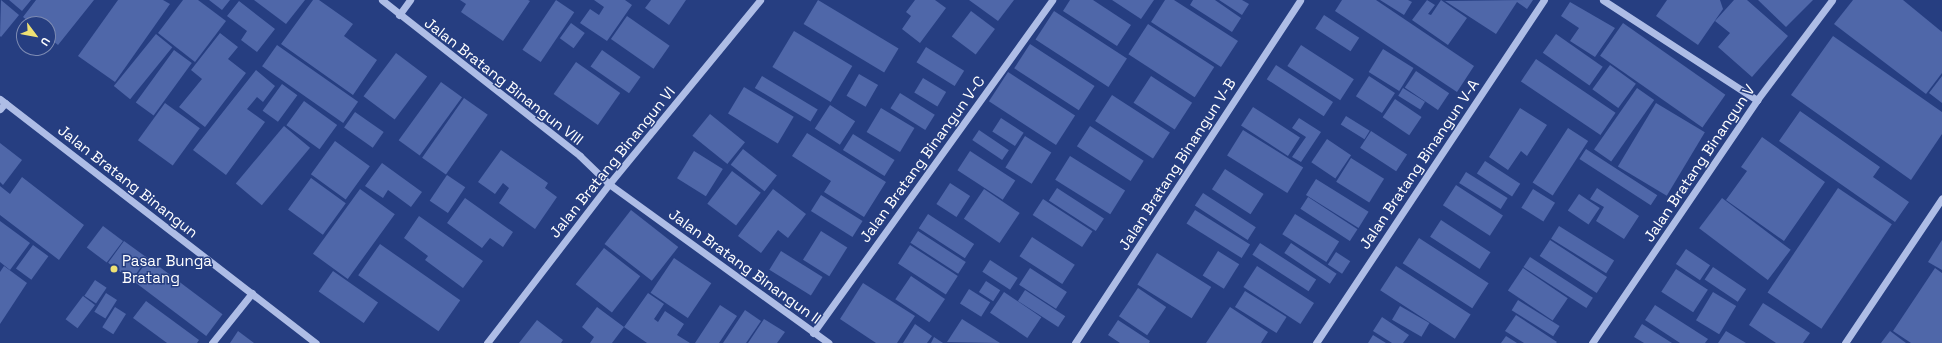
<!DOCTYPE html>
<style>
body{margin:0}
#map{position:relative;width:1942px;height:343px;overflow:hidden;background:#263e81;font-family:"Space Grotesk",sans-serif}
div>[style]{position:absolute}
.building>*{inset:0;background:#4f67a9;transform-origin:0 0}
.minor>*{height:7px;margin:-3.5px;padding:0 3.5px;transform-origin:3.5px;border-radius:3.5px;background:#aebde6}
.dots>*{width:11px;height:11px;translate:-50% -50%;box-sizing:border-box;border:2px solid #263e81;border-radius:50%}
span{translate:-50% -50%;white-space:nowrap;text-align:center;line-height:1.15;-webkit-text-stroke:3px #263e81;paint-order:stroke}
.street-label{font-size:15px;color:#fff}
.poi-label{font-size:15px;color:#fff}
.left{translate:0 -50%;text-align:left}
.north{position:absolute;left:16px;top:16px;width:40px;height:40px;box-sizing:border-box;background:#263e81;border:1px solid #7d8bb3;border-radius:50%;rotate:122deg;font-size:11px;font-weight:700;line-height:16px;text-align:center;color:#fff}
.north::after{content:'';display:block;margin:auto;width:14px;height:18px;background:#efe173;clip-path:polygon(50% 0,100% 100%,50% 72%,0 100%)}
</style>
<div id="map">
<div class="building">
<div style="clip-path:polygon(1px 0,19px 15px,1px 37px,0 36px)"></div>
<div style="clip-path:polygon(9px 0,31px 0,22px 11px)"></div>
<div style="clip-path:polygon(36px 0,94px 0,58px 45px,48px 37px,48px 24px,32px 24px,23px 17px)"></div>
<div style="clip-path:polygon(118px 0,163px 0,170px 4px,115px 82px,78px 56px)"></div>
<div style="clip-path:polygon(183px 0,198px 0,226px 21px,195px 62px,158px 33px)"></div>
<div style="clip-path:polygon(209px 0,230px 0,222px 10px)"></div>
<div style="clip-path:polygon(254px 0,305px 0,286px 24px)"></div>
<div style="clip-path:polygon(313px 0,319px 0,353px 24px,344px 36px,377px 60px,353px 95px,281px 44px)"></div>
<div style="clip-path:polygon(460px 0,528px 0,530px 1px,503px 41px,461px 12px,466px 4px)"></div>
<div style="left:556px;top:0;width:22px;height:60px;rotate:34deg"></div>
<div style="clip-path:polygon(594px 0,625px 0,632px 5px,607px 41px,580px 23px,590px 9px,599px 15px,604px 7px)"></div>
<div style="clip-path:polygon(651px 0,686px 0,669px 25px,645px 8px)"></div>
<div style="left:818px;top:0;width:94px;height:28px;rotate:31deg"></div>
<div style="clip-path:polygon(915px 0,935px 0,946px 8px,920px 43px,902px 29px,911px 16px,906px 12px)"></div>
<div style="clip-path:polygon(969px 0,1014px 0,998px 21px)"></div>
<div style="clip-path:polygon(1070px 0,1093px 0,1131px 25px,1117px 46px,1063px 11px)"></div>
<div style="clip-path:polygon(1112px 0,1154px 0,1141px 19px)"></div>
<div style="clip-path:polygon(1165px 0,1174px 0,1238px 41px,1221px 67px,1151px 22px)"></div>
<div style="clip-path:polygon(1193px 0,1215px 0,1241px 18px,1232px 32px,1190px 5px)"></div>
<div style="clip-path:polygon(1219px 0,1242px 0,1249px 4px,1242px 15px)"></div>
<div style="clip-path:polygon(1342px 0,1376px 0,1474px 66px,1457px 92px,1335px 11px)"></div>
<div style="clip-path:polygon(1380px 0,1408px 0,1412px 2px,1404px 15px)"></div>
<div style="clip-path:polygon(1427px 0,1435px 5px,1428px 14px,1431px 15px,1441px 0,1467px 18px,1448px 45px,1412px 20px)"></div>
<div style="clip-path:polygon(1533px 0,1527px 9px,1517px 2px,1496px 34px,1445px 1px)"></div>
<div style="clip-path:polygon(1667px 0,1720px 0,1723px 9px,1698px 45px,1656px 16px)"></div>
<div style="clip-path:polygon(1734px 0,1747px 0,1788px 36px,1752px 77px,1718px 47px,1730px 33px,1715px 21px)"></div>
<div style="clip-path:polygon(1758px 0,1813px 0,1786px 27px)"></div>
<div style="clip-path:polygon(1853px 0,1903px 0,1942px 32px,1942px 73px,1926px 94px,1834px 24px)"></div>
<div style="clip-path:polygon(239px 1px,275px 29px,257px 52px,241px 40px,247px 31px,227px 16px)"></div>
<div style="clip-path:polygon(1570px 2px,1615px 28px,1595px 57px,1570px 41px,1579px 28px,1561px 16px)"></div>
<div style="left:971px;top:11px;width:30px;height:32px;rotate:37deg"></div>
<div style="left:1054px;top:11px;width:87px;height:34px;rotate:33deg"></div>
<div style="left:1324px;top:15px;width:42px;height:16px;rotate:33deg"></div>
<div style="left:627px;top:16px;width:52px;height:28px;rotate:35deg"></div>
<div style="left:571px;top:23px;width:17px;height:19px;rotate:36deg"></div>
<div style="left:1623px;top:23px;width:125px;height:40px;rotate:35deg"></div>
<div style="left:1148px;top:24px;width:79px;height:36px;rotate:33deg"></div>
<div style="left:794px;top:31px;width:68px;height:42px;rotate:31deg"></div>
<div style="clip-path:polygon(220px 33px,238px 47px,228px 59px,246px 73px,205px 127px,179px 107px,202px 79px,191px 70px)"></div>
<div style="left:156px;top:34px;width:21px;height:67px;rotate:39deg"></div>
<div style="left:1556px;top:34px;width:57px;height:23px;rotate:35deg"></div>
<div style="clip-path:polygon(1833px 36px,1942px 112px,1942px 134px,1911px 180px,1791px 95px)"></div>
<div style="left:1030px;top:44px;width:77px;height:29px;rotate:33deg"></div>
<div style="left:277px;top:45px;width:99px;height:26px;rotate:35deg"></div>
<div style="left:1301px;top:45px;width:63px;height:25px;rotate:33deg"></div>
<div style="left:926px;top:47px;width:45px;height:18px;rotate:32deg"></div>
<div style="left:1383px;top:49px;width:36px;height:27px;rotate:32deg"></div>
<div style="left:174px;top:50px;width:22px;height:65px;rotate:36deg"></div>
<div style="left:602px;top:50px;width:47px;height:20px;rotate:35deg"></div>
<div style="left:396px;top:53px;width:39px;height:54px;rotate:37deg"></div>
<div style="left:1536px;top:59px;width:96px;height:27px;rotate:34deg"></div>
<div style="left:576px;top:62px;width:54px;height:39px;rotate:35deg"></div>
<div style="left:1276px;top:65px;width:68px;height:17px;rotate:33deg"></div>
<div style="left:1610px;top:65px;width:32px;height:30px;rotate:36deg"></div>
<div style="clip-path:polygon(256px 70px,275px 86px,263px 102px,257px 97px,247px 109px,265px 122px,226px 175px,193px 150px)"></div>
<div style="left:1416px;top:71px;width:40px;height:20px;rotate:34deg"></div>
<div style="left:1008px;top:72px;width:80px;height:35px;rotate:33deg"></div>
<div style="left:859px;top:74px;width:22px;height:25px;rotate:30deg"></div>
<div style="left:762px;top:76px;width:65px;height:14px;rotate:31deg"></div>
<div style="left:1151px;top:76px;width:49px;height:32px;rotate:33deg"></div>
<div style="left:1369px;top:76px;width:31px;height:24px;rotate:33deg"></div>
<div style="clip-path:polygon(1942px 76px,1942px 103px,1929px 93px)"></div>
<div style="left:923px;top:78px;width:27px;height:17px;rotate:31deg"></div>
<div style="left:441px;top:82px;width:26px;height:72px;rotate:36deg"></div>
<div style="left:282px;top:84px;width:19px;height:33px;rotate:36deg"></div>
<div style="left:744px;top:87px;width:58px;height:31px;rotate:31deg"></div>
<div style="left:1403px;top:88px;width:26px;height:9px;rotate:32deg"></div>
<div style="left:1637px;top:88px;width:21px;height:75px;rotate:35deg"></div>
<div style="left:900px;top:93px;width:41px;height:18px;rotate:32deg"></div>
<div style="left:1112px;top:95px;width:69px;height:31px;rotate:33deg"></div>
<div style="left:464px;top:98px;width:29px;height:73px;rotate:35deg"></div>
<div style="left:1395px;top:99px;width:32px;height:22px;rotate:34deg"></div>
<div style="left:304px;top:101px;width:41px;height:30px;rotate:36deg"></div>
<div style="left:165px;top:103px;width:43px;height:46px;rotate:36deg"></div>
<div style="left:1656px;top:103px;width:57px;height:74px;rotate:31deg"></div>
<div style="left:830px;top:105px;width:30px;height:28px;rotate:33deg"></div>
<div style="left:1253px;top:107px;width:56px;height:22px;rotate:33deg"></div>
<div style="left:881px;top:108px;width:39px;height:28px;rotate:31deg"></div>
<div style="clip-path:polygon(1520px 108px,1547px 125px,1527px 156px,1521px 151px,1508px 170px,1489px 157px)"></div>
<div style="clip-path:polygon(1800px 111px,1880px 167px,1873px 177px,1909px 202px,1895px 222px,1779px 141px)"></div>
<div style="left:355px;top:112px;width:35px;height:19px;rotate:35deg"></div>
<div style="left:710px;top:114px;width:45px;height:28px;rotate:39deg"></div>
<div style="left:1346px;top:116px;width:28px;height:10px;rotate:32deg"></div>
<div style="left:1001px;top:118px;width:27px;height:16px;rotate:33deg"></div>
<div style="clip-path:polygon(1299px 118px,1321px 132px,1301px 162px,1292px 157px,1306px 137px,1292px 128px)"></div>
<div style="left:284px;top:126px;width:34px;height:75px;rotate:40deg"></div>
<div style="left:1090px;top:126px;width:64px;height:24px;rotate:33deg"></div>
<div style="left:1568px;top:128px;width:24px;height:65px;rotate:33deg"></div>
<div style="left:979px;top:130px;width:36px;height:12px;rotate:34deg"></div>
<div style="left:1243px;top:130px;width:71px;height:30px;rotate:32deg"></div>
<div style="left:1371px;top:131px;width:43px;height:20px;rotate:33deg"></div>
<div style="clip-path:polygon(807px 133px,886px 182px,864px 217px,824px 192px,831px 181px,792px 156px)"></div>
<div style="left:853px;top:134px;width:49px;height:19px;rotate:32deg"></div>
<div style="left:1025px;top:136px;width:31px;height:37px;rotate:32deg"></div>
<div style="clip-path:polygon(1762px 137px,1825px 182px,1784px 241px,1726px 200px,1747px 171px,1741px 167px)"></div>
<div style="left:1327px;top:139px;width:29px;height:28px;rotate:34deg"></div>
<div style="left:335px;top:141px;width:43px;height:41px;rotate:36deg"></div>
<div style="clip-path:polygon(0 143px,22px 160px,3px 185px,0 182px)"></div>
<div style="left:743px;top:149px;width:43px;height:20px;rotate:38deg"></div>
<div style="left:1586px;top:149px;width:85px;height:12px;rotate:33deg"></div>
<div style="clip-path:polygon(501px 150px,548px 183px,545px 188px,557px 197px,535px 229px,499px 203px,509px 188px,503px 183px,495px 194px,478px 182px)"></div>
<div style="left:694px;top:151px;width:34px;height:32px;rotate:32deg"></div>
<div style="left:970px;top:151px;width:54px;height:23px;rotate:33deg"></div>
<div style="left:1070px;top:156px;width:65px;height:28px;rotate:32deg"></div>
<div style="left:1351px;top:158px;width:39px;height:28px;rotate:32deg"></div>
<div style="left:1485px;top:161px;width:42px;height:15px;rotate:33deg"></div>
<div style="clip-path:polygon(382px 163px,422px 192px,411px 207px,388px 190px,383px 198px,365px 186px)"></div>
<div style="left:1225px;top:169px;width:46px;height:24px;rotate:33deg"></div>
<div style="left:732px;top:171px;width:36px;height:41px;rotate:37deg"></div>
<div style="left:1466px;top:172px;width:49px;height:13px;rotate:32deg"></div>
<div style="left:447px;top:175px;width:22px;height:31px;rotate:34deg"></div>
<div style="clip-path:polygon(22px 177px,84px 225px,59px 260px,0 215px,0 186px,10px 194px)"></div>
<div style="left:311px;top:178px;width:43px;height:39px;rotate:36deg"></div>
<div style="left:1316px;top:179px;width:62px;height:19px;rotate:32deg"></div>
<div style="left:950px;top:183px;width:24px;height:25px;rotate:33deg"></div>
<div style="left:1456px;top:185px;width:56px;height:24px;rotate:33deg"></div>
<div style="left:1057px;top:188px;width:56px;height:15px;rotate:33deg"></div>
<div style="clip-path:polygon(1597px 188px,1639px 216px,1624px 239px,1596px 221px,1604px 207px,1590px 199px)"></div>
<div style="left:1838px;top:188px;width:65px;height:126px;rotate:34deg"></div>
<div style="left:360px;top:189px;width:43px;height:80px;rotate:36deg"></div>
<div style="clip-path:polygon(773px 189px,806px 214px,788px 238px,778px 230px,761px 253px,738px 236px)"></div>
<div style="left:984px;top:189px;width:43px;height:36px;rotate:34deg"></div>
<div style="left:1533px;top:189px;width:26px;height:22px;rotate:32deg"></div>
<div style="left:1203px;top:193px;width:63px;height:15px;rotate:33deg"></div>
<div style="left:1579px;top:194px;width:25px;height:20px;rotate:34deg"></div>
<div style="left:821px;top:195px;width:49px;height:19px;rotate:32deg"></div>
<div style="left:1308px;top:197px;width:59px;height:14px;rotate:33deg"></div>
<div style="clip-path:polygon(465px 198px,513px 232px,503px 247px,490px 238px,482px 248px,447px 223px)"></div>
<div style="left:1722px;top:198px;width:86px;height:38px;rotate:37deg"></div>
<div style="left:1043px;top:199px;width:59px;height:19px;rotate:33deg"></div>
<div style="left:631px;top:210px;width:60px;height:43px;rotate:38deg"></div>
<div style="left:1195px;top:210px;width:65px;height:16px;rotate:32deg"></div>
<div style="left:928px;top:214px;width:55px;height:17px;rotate:33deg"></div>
<div style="left:1295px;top:214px;width:52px;height:24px;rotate:32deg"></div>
<div style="clip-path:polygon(419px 216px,483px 261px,463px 288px,425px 260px,428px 256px,404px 238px)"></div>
<div style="left:1441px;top:220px;width:59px;height:20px;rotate:33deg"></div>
<div style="clip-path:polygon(0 221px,30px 243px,10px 270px,0 262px)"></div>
<div style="left:103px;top:226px;width:25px;height:27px;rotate:37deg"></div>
<div style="left:1559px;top:226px;width:65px;height:15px;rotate:32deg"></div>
<div style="left:821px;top:231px;width:31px;height:34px;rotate:32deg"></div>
<div style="left:918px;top:231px;width:57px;height:14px;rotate:33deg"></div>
<div style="left:1032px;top:237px;width:51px;height:23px;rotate:33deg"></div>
<div style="left:1419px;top:238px;width:83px;height:30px;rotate:33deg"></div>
<div style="left:1550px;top:240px;width:68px;height:19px;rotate:33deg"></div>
<div style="clip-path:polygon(1942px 240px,1942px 270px,1928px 262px)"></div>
<div style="left:124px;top:241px;width:29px;height:27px;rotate:36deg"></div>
<div style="left:1260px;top:243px;width:67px;height:14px;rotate:33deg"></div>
<div style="left:1291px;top:243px;width:55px;height:12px;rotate:34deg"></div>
<div style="left:380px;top:244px;width:98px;height:38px;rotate:35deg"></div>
<div style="left:33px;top:245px;width:19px;height:29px;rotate:36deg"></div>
<div style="left:910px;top:245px;width:57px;height:22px;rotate:33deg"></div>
<div style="left:604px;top:248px;width:46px;height:46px;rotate:38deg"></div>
<div style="left:1686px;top:249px;width:29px;height:18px;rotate:34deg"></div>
<div style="left:781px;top:251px;width:49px;height:22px;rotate:32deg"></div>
<div style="left:1218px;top:251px;width:25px;height:29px;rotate:32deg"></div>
<div style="left:1336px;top:252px;width:17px;height:15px;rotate:33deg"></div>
<div style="left:1157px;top:253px;width:64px;height:37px;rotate:32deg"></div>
<div style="left:1530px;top:257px;width:75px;height:12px;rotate:33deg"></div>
<div style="left:674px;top:258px;width:45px;height:42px;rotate:34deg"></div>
<div style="left:149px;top:259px;width:92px;height:27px;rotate:37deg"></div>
<div style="left:990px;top:260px;width:33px;height:14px;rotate:33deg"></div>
<div style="clip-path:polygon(4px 266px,27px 283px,0 324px,0 272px)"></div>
<div style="left:1257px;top:266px;width:68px;height:25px;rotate:33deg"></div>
<div style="left:1396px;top:266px;width:89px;height:29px;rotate:33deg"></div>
<div style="left:1713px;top:267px;width:40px;height:15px;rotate:34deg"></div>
<div style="left:1030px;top:268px;width:44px;height:20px;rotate:33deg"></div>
<div style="left:1523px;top:268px;width:54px;height:27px;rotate:34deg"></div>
<div style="clip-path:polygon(1935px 268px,1942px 273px,1942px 343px,1911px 343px,1893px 331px)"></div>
<div style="left:1676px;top:269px;width:38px;height:27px;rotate:33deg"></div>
<div style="left:333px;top:271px;width:55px;height:25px;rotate:35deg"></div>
<div style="left:911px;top:276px;width:41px;height:28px;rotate:34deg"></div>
<div style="left:95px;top:280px;width:14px;height:19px;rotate:34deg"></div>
<div style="left:986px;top:281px;width:17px;height:13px;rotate:33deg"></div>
<div style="clip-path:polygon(863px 283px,915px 316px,897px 343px,876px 343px,840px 319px)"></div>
<div style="left:1138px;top:288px;width:34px;height:34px;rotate:34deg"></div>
<div style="left:969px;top:289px;width:25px;height:17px;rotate:32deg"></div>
<div style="left:1025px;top:290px;width:48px;height:13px;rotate:33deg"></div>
<div style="left:1245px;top:291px;width:49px;height:19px;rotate:32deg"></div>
<div style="left:1004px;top:292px;width:45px;height:25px;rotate:34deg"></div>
<div style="left:1713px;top:292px;width:27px;height:33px;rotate:31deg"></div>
<div style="left:106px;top:293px;width:13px;height:22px;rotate:32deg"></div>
<div style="clip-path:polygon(648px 293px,664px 304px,654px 319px,658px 322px,665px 311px,684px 324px,677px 335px,690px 343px,647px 343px,624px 327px)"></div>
<div style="left:83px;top:296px;width:15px;height:29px;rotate:37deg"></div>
<div style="left:1518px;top:300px;width:49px;height:12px;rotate:32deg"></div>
<div style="clip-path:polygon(146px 301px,199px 340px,197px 343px,167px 343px,133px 318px)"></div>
<div style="clip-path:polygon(1763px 303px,1810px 333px,1803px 343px,1776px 343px,1749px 325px)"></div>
<div style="clip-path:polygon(720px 305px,737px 316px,719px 343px,695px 343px)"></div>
<div style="clip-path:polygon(1655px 305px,1708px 339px,1705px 343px,1680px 343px,1645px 320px)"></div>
<div style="left:1400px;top:306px;width:34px;height:16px;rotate:30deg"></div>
<div style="left:115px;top:307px;width:13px;height:24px;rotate:32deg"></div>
<div style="clip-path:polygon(597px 307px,624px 327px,612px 343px,590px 343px,594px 337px,582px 327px)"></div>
<div style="clip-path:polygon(1230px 307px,1268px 332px,1261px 343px,1206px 343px)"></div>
<div style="clip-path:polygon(745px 310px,761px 321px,746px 343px,723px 343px)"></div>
<div style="clip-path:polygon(1516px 315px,1557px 342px,1556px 343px,1524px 343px,1505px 331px)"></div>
<div style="clip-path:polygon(1382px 317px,1409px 335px,1403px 343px,1392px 343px,1373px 331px)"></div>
<div style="clip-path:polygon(764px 319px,785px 332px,777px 343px,748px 343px)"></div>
<div style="clip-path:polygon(962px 319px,1000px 343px,947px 342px)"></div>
<div style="clip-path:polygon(537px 320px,563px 340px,561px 343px,519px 343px)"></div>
<div style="clip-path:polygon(1118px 320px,1150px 341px,1149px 343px,1120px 343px,1108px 335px)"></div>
<div style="clip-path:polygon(915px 324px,932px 336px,927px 343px,903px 343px)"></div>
<div style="clip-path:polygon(1642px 324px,1672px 343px,1644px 343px,1634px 337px)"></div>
<div style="clip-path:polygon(238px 331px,254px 343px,230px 343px)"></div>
<div style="clip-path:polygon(1726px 331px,1746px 343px,1718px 343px)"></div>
<div style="clip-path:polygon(1890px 331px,1906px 343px,1881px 343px)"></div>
<div style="clip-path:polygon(1373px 335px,1386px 343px,1368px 343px)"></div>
<div style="clip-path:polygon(1506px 336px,1517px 343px,1501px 343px)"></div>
<div style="clip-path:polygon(934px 337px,943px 343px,931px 343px)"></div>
</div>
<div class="minor">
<div style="left:382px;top:0;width:252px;rotate:38.2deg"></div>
<div style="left:580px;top:156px;width:40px;rotate:44deg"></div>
<div style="left:609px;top:184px;width:271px;rotate:35.9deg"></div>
<div style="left:1603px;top:0;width:184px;rotate:33deg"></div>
<div style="left:399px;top:15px;width:19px;rotate:-54deg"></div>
<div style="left:0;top:99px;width:399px;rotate:37.7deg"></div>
<div style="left:0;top:109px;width:8px;rotate:-50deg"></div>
<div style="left:813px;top:333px;width:410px;rotate:-54.3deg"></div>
<div style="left:212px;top:343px;width:64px;rotate:-51.3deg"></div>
<div style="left:487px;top:343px;width:200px;rotate:-52.5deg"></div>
<div style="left:609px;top:184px;width:238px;rotate:-50.6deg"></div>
<div style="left:1075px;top:343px;width:410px;rotate:-56.7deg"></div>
<div style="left:1316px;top:343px;width:412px;rotate:-56.4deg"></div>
<div style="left:1592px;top:343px;width:294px;rotate:-55.8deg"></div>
<div style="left:1757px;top:100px;width:125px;rotate:-53.1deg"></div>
<div style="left:1845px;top:343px;width:174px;rotate:-56.2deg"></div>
</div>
<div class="dots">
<div style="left:114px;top:269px;background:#efe173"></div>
</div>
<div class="street-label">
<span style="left:504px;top:81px;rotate:38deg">Jalan Bratang Binangun VIII</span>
<span style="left:922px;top:159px;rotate:-54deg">Jalan Bratang Binangun V-C</span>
<span style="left:612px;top:162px;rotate:-51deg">Jalan Bratang Binangun VI</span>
<span style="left:1699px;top:163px;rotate:-56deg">Jalan Bratang Binangun V</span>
<span style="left:1177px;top:164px;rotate:-57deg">Jalan Bratang Binangun V-B</span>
<span style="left:1419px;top:164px;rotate:-56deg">Jalan Bratang Binangun V-A</span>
<span style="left:128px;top:181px;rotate:38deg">Jalan Bratang Binangun</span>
<span style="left:745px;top:266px;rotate:36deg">Jalan Bratang Binangun II</span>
</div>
<div class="poi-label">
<span class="left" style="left:122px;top:269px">Pasar Bunga<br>Bratang</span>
</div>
<div class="north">U</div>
</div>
